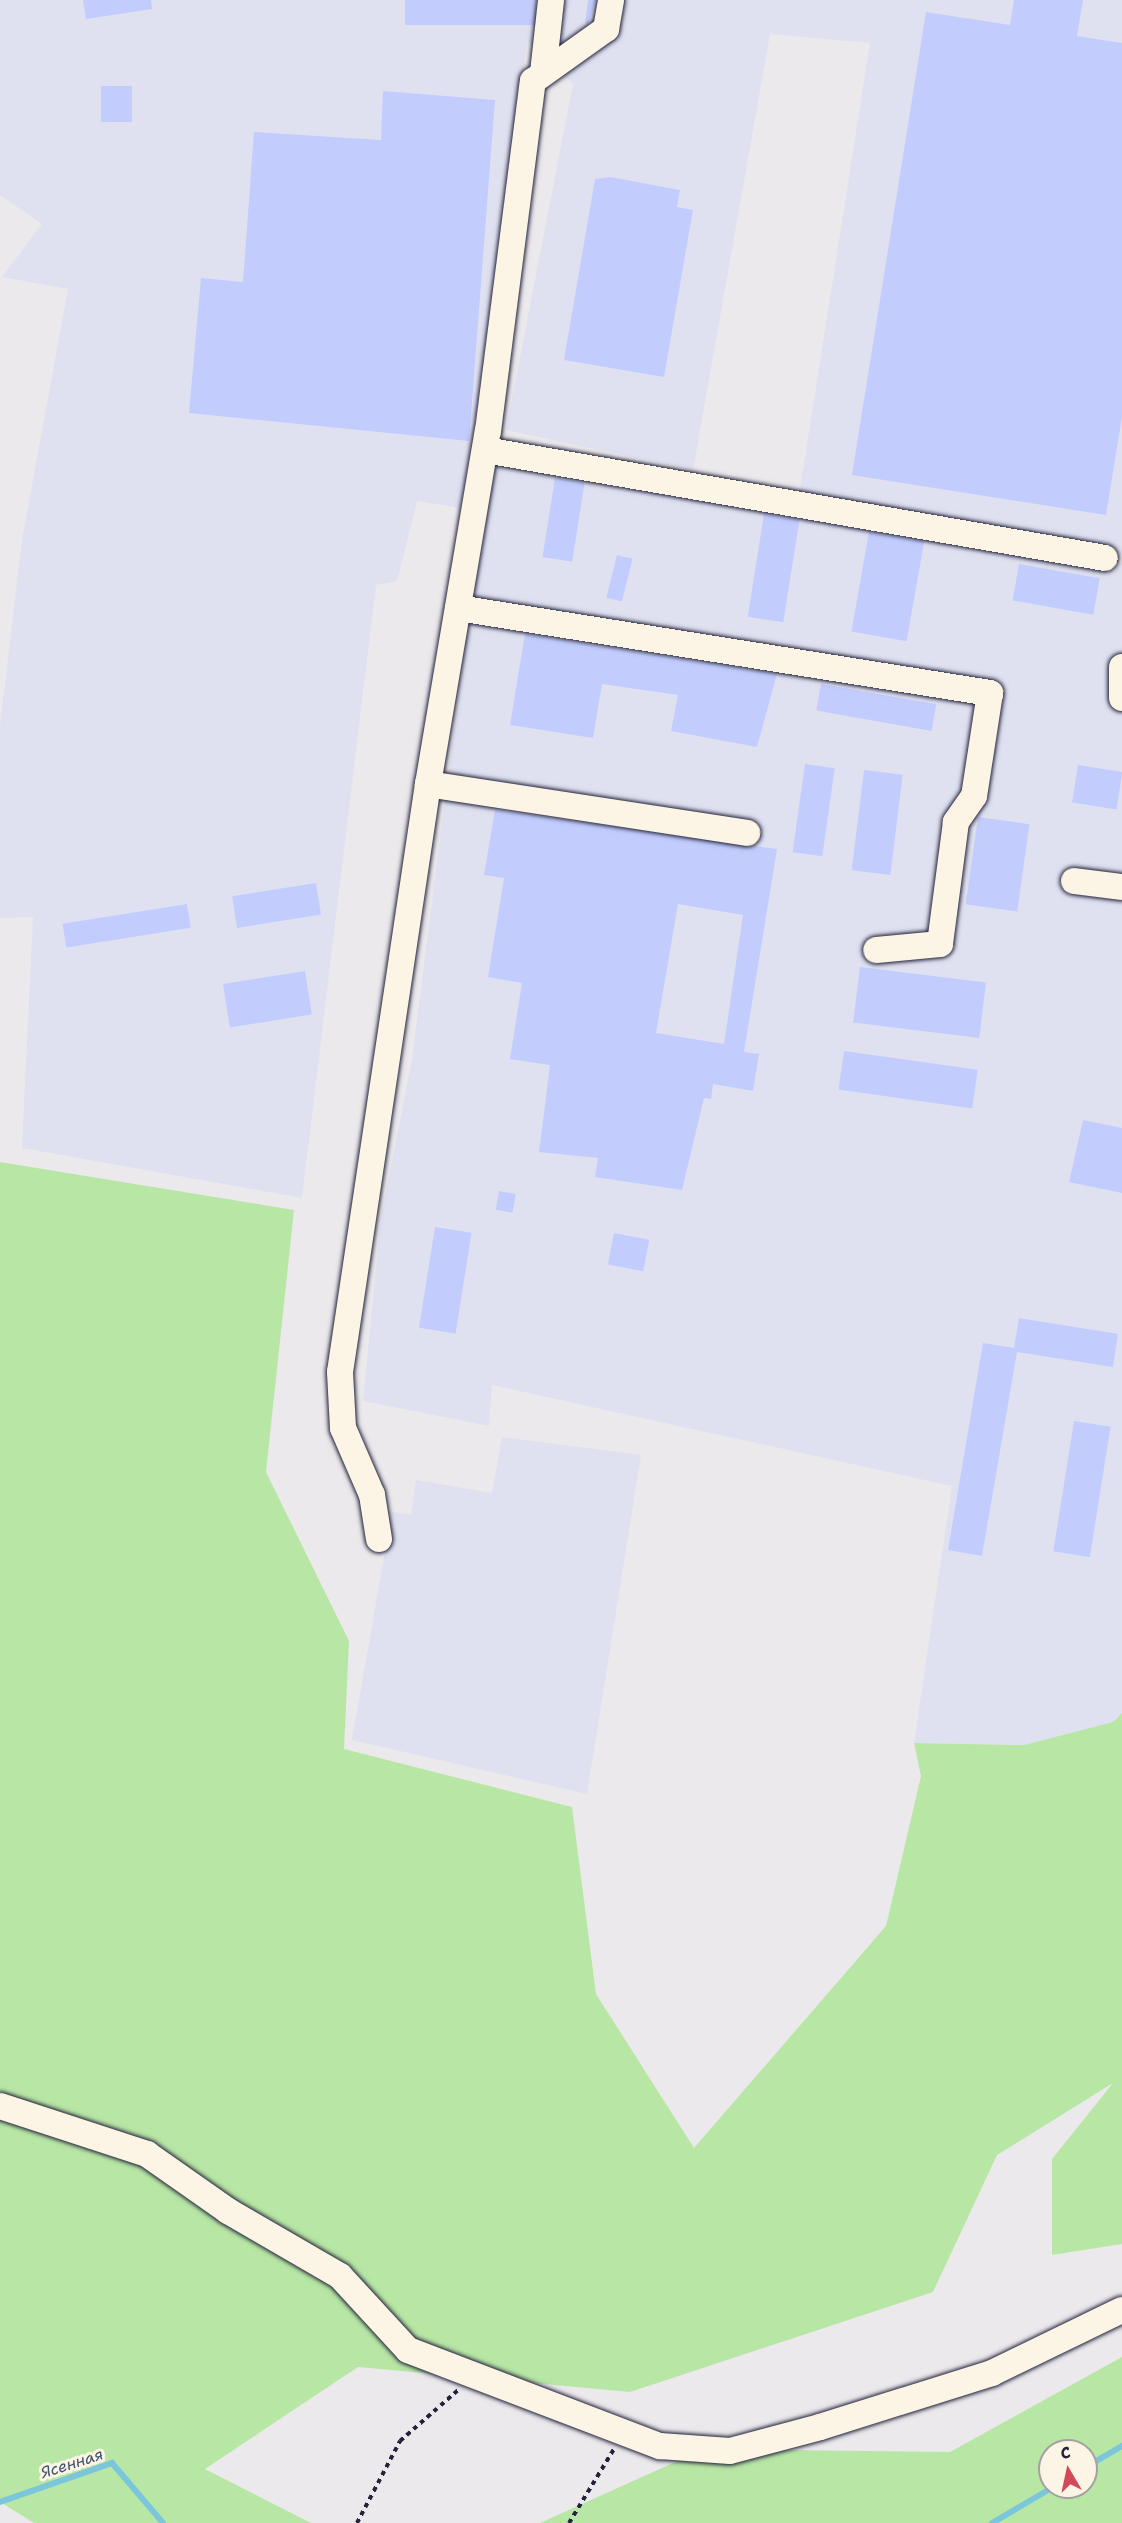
<!DOCTYPE html>
<meta charset="utf-8">
<style>
body{margin:0}
#map{position:relative;width:1122px;height:2523px;overflow:hidden;background:#ebe9ec;font-family:"Shantell Sans",sans-serif}
div>[style]{position:absolute}
.built>*{inset:0;background:#dfe1f1}
.green>*{inset:0;background:#b8e7a5}
.stream>*{height:6px;margin:-3px;padding:0 3px;transform-origin:3px;border-radius:3px;background:#7cc6dc}
.building>*{inset:0;background:#c2cdfe;transform-origin:0 0}
.path>*{height:4px;margin-top:-2px;transform-origin:0;background:repeating-linear-gradient(90deg,#22223b 0 4.5px,transparent 0 9px)}
.roads{filter:drop-shadow(0 0 2px #22223b) drop-shadow(0 0 2px #22223b)}
.minor>*{height:26px;margin:-13px;padding:0 13px;transform-origin:13px;border-radius:13px;background:#fcf5e5}
span{translate:-50% -50%;white-space:nowrap;text-align:center;line-height:1.15;-webkit-text-stroke:6px #fcf5e5;paint-order:stroke}
.water-label{font-size:16px;color:#3d536b;font-style:italic}
.north{position:absolute;left:1038px;top:2439px;width:60px;height:60px;box-sizing:border-box;background:#fcf5e5;border:2px solid #a5a1a1;border-radius:50%;rotate:351deg;font-size:16px;font-weight:700;line-height:24px;text-align:center;color:#22223b}
.north::after{content:'';display:block;margin:auto;width:21px;height:27px;background:#d1495b;clip-path:polygon(50% 0,100% 100%,50% 72%,0 100%)}
</style>
<div id="map">
<div class="built">
<div style="clip-path:polygon(0 0,1122px 0,1122px 555px,799px 496px,870px 43px,770px 34px,693px 470px,506px 430px,573px 84px,527px 41px,476px 442px,460px 508px,417px 501px,397px 581px,376px 585px,302px 1198px,22px 1148px,33px 917px,0 918px,0 726px,22px 540px,68px 289px,2px 277px,42px 224px,0 195px)"></div>
<div style="clip-path:polygon(488px 462px,723px 504px,861px 521px,1115px 572px,1122px 562px,1122px 1713px,1114px 1722px,1024px 1745px,914px 1743px,952px 1486px,492px 1385px,489px 1426px,363px 1401px,381px 1218px,412px 1059px)"></div>
<div style="clip-path:polygon(502px 1437px,641px 1455px,587px 1794px,352px 1740px,392px 1512px,411px 1515px,416px 1480px,492px 1493px)"></div>
</div>
<div class="green">
<div style="clip-path:polygon(0 1162px,294px 1210px,266px 1472px,349px 1641px,344px 1749px,572px 1807px,596px 1994px,694px 2148px,886px 1926px,921px 1776px,914px 1743px,1024px 1745px,1113px 1722px,1122px 1713px,1122px 2244px,1052px 2255px,1052px 2159px,1113px 2083px,997px 2155px,933px 2292px,630px 2392px,358px 2367px,205px 2469px,311px 2523px,34px 2523px,0 2502px)"></div>
<div style="clip-path:polygon(evenodd,1122px 2357px,1122px 2523px,540px 2523px,704px 2449px,950px 2452px,1122px 2357px,1050px 2451px,1086px 2451px,1086px 2487px,1050px 2487px,1050px 2451px)"></div>
</div>
<div class="stream">
<div style="left:1086px;top:2467px;width:42px;rotate:-30.3deg"></div>
<div style="left:0;top:2502px;width:119px;rotate:-19.2deg"></div>
<div style="left:112px;top:2463px;width:79px;rotate:49.6deg"></div>
<div style="left:992px;top:2523px;width:71px;rotate:-30.5deg"></div>
</div>
<div class="building">
<div style="clip-path:polygon(83px 0,151px 0,152px 9px,86px 19px)"></div>
<div style="left:405px;top:0;width:131px;height:25px"></div>
<div style="clip-path:polygon(588px 0,596px 0,588px 24px,585px 23px)"></div>
<div style="clip-path:polygon(1014px 0,1083px 0,1077px 36px,1122px 43px,1122px 417px,1106px 515px,852px 475px,926px 12px,1010px 25px)"></div>
<div style="left:101px;top:86px;width:31px;height:36px"></div>
<div style="clip-path:polygon(383px 91px,495px 100px,469px 441px,189px 413px,201px 278px,243px 282px,254px 132px,381px 140px)"></div>
<div style="clip-path:polygon(610px 177px,680px 190px,677px 207px,693px 210px,664px 377px,564px 360px,595px 179px)"></div>
<div style="left:555px;top:478px;width:30px;height:80px;rotate:9deg"></div>
<div style="left:764px;top:514px;width:36px;height:104px;rotate:9deg"></div>
<div style="left:869px;top:532px;width:56px;height:101px;rotate:10deg"></div>
<div style="left:617px;top:555px;width:16px;height:44px;rotate:14deg"></div>
<div style="left:1019px;top:564px;width:82px;height:37px;rotate:10deg"></div>
<div style="clip-path:polygon(525px 634px,777px 674px,757px 747px,671px 731px,678px 695px,602px 684px,593px 738px,510px 725px)"></div>
<div style="left:821px;top:684px;width:117px;height:27px;rotate:10deg"></div>
<div style="left:805px;top:764px;width:30px;height:89px;rotate:8deg"></div>
<div style="left:1078px;top:765px;width:45px;height:38px;rotate:9deg"></div>
<div style="left:864px;top:770px;width:39px;height:101px;rotate:7deg"></div>
<div style="clip-path:polygon(evenodd,495px 810px,777px 849px,744px 1052px,759px 1054px,753px 1091px,713px 1084px,711px 1099px,704px 1098px,682px 1190px,595px 1177px,598px 1158px,539px 1152px,550px 1065px,510px 1059px,522px 983px,488px 977px,504px 878px,484px 875px,495px 810px,678px 904px,743px 915px,724px 1044px,656px 1033px,678px 904px)"></div>
<div style="left:978px;top:817px;width:52px;height:88px;rotate:8deg"></div>
<div style="left:316px;top:883px;width:32px;height:85px;rotate:81deg"></div>
<div style="left:187px;top:904px;width:24px;height:126px;rotate:81deg"></div>
<div style="left:860px;top:967px;width:127px;height:56px;rotate:7deg"></div>
<div style="left:305px;top:971px;width:44px;height:83px;rotate:81deg"></div>
<div style="left:844px;top:1051px;width:135px;height:39px;rotate:8deg"></div>
<div style="clip-path:polygon(1083px 1120px,1122px 1128px,1122px 1193px,1069px 1182px)"></div>
<div style="left:499px;top:1191px;width:17px;height:19px;rotate:10deg"></div>
<div style="left:435px;top:1227px;width:37px;height:102px;rotate:9deg"></div>
<div style="left:614px;top:1233px;width:36px;height:32px;rotate:11deg"></div>
<div style="clip-path:polygon(1019px 1318px,1118px 1334px,1113px 1367px,1017px 1352px,982px 1556px,948px 1550px,983px 1343px,1014px 1348px)"></div>
<div style="left:1074px;top:1421px;width:37px;height:132px;rotate:9deg"></div>
</div>
<div class="path">
<div style="left:357px;top:2523px;width:93px;rotate:-62.3deg"></div>
<div style="left:400px;top:2441px;width:77px;rotate:-41.3deg"></div>
<div style="left:569px;top:2523px;width:87px;rotate:-58.7deg"></div>
</div>
<div class="roads">
<div class="minor">
<div style="left:543px;top:73px;width:73px;rotate:-83.7deg"></div>
<div style="left:485px;top:450px;width:629px;rotate:9.88deg"></div>
<div style="left:458px;top:608px;width:539px;rotate:9.08deg"></div>
<div style="left:990px;top:693px;width:104px;rotate:98.8deg"></div>
<div style="left:974px;top:796px;width:32px;rotate:125deg"></div>
<div style="left:956px;top:822px;width:123px;rotate:97.5deg"></div>
<div style="left:940px;top:944px;width:64px;rotate:174.6deg"></div>
<div style="left:1122px;top:667px;width:31px;rotate:90deg"></div>
<div style="left:428px;top:784px;width:323px;rotate:8.7deg"></div>
<div style="left:1074px;top:881px;width:48px;rotate:7.1deg"></div>
<div style="left:379px;top:1539px;width:45px;rotate:-99deg"></div>
<div style="left:372px;top:1495px;width:73px;rotate:-113.4deg"></div>
<div style="left:343px;top:1428px;width:56px;rotate:-93.1deg"></div>
<div style="left:340px;top:1372px;width:595px;rotate:-81.49deg"></div>
<div style="left:428px;top:784px;width:358px;rotate:-80.4deg"></div>
<div style="left:488px;top:431px;width:353px;rotate:-82.7deg"></div>
<div style="left:533px;top:81px;width:90px;rotate:-35.5deg"></div>
<div style="left:606px;top:29px;width:29px;rotate:-80deg"></div>
<div style="left:0;top:2106px;width:155px;rotate:18.1deg"></div>
<div style="left:147px;top:2154px;width:99px;rotate:35.1deg"></div>
<div style="left:228px;top:2211px;width:129px;rotate:30.1deg"></div>
<div style="left:340px;top:2276px;width:100px;rotate:47.4deg"></div>
<div style="left:408px;top:2350px;width:270px;rotate:20.9deg"></div>
<div style="left:660px;top:2446px;width:70px;rotate:4.1deg"></div>
<div style="left:730px;top:2451px;width:93px;rotate:-14.9deg"></div>
<div style="left:820px;top:2427px;width:180px;rotate:-17.4deg"></div>
<div style="left:992px;top:2373px;width:144px;rotate:-25.9deg"></div>
</div>
</div>
<div class="water-label">
<span style="left:72px;top:2464px;rotate:-18deg">Ясенная</span>
</div>
<div class="north">С</div>
</div>
